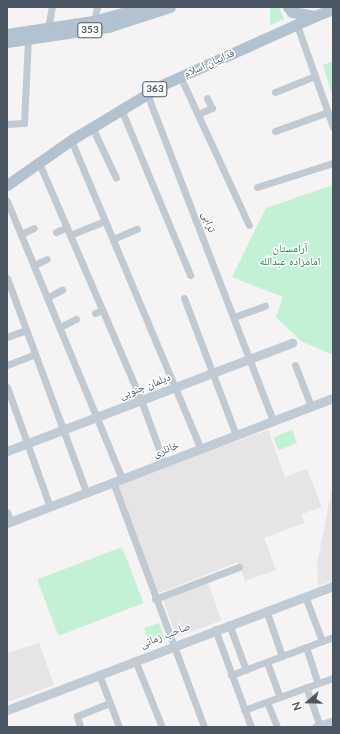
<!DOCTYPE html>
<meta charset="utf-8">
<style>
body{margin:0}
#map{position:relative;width:340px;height:734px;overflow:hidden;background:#f5f3f3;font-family:Lato,"Noto Naskh Arabic",sans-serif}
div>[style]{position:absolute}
.education>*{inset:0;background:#e6e4e5;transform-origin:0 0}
.green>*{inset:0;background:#c3f1d5;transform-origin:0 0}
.street>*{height:7px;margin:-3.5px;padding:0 3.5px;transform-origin:3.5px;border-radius:3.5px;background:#c1cad2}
.secondary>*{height:9px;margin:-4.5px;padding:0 4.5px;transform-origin:4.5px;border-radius:4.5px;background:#c1cbd6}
.primary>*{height:11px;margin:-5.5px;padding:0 5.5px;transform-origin:5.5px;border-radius:5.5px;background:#b3c2d1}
span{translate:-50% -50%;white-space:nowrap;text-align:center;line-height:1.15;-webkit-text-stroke:3px #fff;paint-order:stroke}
.shield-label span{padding:1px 3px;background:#fff;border:1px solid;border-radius:3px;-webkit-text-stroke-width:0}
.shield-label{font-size:10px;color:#4a5661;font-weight:700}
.street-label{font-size:11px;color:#4a5661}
.park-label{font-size:11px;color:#17864f}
.frame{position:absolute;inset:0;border:8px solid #4a5661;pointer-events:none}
.north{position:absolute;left:288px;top:682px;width:40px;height:40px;-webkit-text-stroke:3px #fff;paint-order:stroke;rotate:250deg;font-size:11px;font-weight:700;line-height:16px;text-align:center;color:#4a5661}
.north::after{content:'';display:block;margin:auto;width:14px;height:18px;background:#4a5661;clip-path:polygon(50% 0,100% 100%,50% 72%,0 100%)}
</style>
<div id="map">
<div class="education">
<div style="clip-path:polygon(268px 430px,285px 477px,307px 469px,322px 507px,302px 514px,304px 523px,264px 538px,276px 570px,245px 581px,238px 562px,159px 593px,155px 590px,117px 484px)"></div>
<div style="clip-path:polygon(333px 483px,333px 581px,318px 586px,317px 564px)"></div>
<div style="left:208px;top:583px;width:40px;height:48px;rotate:70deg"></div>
<div style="clip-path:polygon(39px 643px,54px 685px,7px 702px,7px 653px)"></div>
</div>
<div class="green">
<div style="clip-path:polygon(270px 7px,279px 7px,284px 19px,270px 25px)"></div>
<div style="clip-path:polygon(333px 61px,333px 98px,323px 65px)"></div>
<div style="clip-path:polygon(333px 185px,333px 355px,301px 341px,276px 317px,283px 297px,232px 277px,266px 208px)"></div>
<div style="left:292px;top:430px;width:14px;height:20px;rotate:69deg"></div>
<div style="left:122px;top:547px;width:60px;height:91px;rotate:69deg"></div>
<div style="clip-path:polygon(159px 623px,165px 638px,151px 646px,144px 628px)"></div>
</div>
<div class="street">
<div style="left:95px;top:16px;width:9px;rotate:-77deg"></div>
<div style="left:49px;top:22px;width:15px;rotate:-79deg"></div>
<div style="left:298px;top:28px;width:105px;rotate:70.5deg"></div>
<div style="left:180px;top:76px;width:164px;rotate:65.2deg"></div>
<div style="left:275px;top:92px;width:43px;rotate:-21.8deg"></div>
<div style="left:147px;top:94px;width:350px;rotate:68.9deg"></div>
<div style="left:121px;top:109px;width:180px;rotate:67.4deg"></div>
<div style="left:198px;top:114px;width:15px;rotate:-23deg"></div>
<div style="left:212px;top:108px;width:11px;rotate:-117deg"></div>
<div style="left:7px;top:124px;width:17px;rotate:-3deg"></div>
<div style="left:24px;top:123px;width:84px;rotate:-87.3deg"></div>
<div style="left:92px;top:127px;width:56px;rotate:64.8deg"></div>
<div style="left:275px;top:131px;width:56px;rotate:-19.7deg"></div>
<div style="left:71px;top:140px;width:335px;rotate:67.2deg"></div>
<div style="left:39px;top:163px;width:258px;rotate:66.7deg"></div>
<div style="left:141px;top:400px;width:67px;rotate:69.9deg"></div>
<div style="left:257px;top:187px;width:80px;rotate:-17.5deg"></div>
<div style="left:7px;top:201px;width:301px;rotate:67.5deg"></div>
<div style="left:56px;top:232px;width:12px;rotate:-24deg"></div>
<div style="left:21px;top:234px;width:14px;rotate:-25deg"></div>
<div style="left:70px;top:235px;width:38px;rotate:-22deg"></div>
<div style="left:113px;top:239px;width:26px;rotate:-23deg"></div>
<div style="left:34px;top:265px;width:14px;rotate:-25deg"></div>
<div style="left:7px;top:278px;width:228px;rotate:69.7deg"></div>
<div style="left:48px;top:297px;width:16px;rotate:-27deg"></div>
<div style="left:184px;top:298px;width:147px;rotate:69.2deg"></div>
<div style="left:95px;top:313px;width:8px;rotate:-23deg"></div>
<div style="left:234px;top:317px;width:33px;rotate:-20deg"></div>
<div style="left:60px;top:327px;width:18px;rotate:-27deg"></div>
<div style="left:7px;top:337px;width:20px;rotate:-20deg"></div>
<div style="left:7px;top:365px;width:30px;rotate:-21deg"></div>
<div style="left:295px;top:365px;width:44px;rotate:68.7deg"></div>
<div style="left:7px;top:387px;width:127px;rotate:70.3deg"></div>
<div style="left:113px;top:482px;width:261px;rotate:69.6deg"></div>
<div style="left:7px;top:512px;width:11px;rotate:68deg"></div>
<div style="left:305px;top:596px;width:48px;rotate:69.3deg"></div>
<div style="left:155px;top:599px;width:90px;rotate:-20.9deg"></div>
<div style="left:266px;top:610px;width:49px;rotate:70.8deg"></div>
<div style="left:229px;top:624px;width:49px;rotate:69.7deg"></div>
<div style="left:215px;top:629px;width:104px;rotate:69.8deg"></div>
<div style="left:306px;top:647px;width:38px;rotate:72deg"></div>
<div style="left:135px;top:660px;width:72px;rotate:68.1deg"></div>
<div style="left:267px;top:662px;width:37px;rotate:70deg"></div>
<div style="left:99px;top:674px;width:57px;rotate:69.3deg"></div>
<div style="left:231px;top:675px;width:109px;rotate:-20.4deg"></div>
<div style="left:306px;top:687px;width:41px;rotate:70.3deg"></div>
<div style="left:267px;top:702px;width:27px;rotate:68deg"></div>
<div style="left:244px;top:710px;width:95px;rotate:-19.8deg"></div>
<div style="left:80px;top:727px;width:11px;rotate:-105deg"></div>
<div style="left:77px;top:716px;width:35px;rotate:-22deg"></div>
</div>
<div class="secondary">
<div style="left:7px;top:451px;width:305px;rotate:-20.8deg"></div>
<div style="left:7px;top:523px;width:349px;rotate:-21deg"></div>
<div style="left:7px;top:710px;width:349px;rotate:-20.8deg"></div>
<div style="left:316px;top:727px;width:18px;rotate:-19deg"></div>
</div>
<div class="primary">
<div style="left:288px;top:7px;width:6px;rotate:51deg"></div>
<div style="left:292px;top:12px;width:23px;rotate:10deg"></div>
<div style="left:315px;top:16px;width:19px;rotate:-21deg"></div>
<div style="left:7px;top:34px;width:87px;rotate:-8.6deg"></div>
<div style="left:93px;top:21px;width:54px;rotate:-15.1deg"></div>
<div style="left:7px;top:42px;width:102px;rotate:-8.4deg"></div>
<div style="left:108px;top:27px;width:65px;rotate:-17.9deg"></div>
<div style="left:7px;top:185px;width:78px;rotate:-35.1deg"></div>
<div style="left:71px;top:140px;width:109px;rotate:-31.1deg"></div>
<div style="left:164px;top:84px;width:166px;rotate:-24.2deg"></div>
</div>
<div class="shield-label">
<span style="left:90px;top:30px">353</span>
<span style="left:155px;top:89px">363</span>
</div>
<div class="street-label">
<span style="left:209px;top:63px;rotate:-24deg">فداییان اسلام</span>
<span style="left:209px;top:222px;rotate:69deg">ترابی</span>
<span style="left:145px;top:386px;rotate:-21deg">دیلمان جنوبی</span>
<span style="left:166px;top:449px;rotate:-21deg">خانلری</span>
<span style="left:165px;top:635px;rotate:-21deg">صاحب زمانی</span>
</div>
<div class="park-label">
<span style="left:290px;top:255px">آرامستان<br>امامزاده عبدالله</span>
</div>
<div class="frame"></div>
<div class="north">N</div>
</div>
